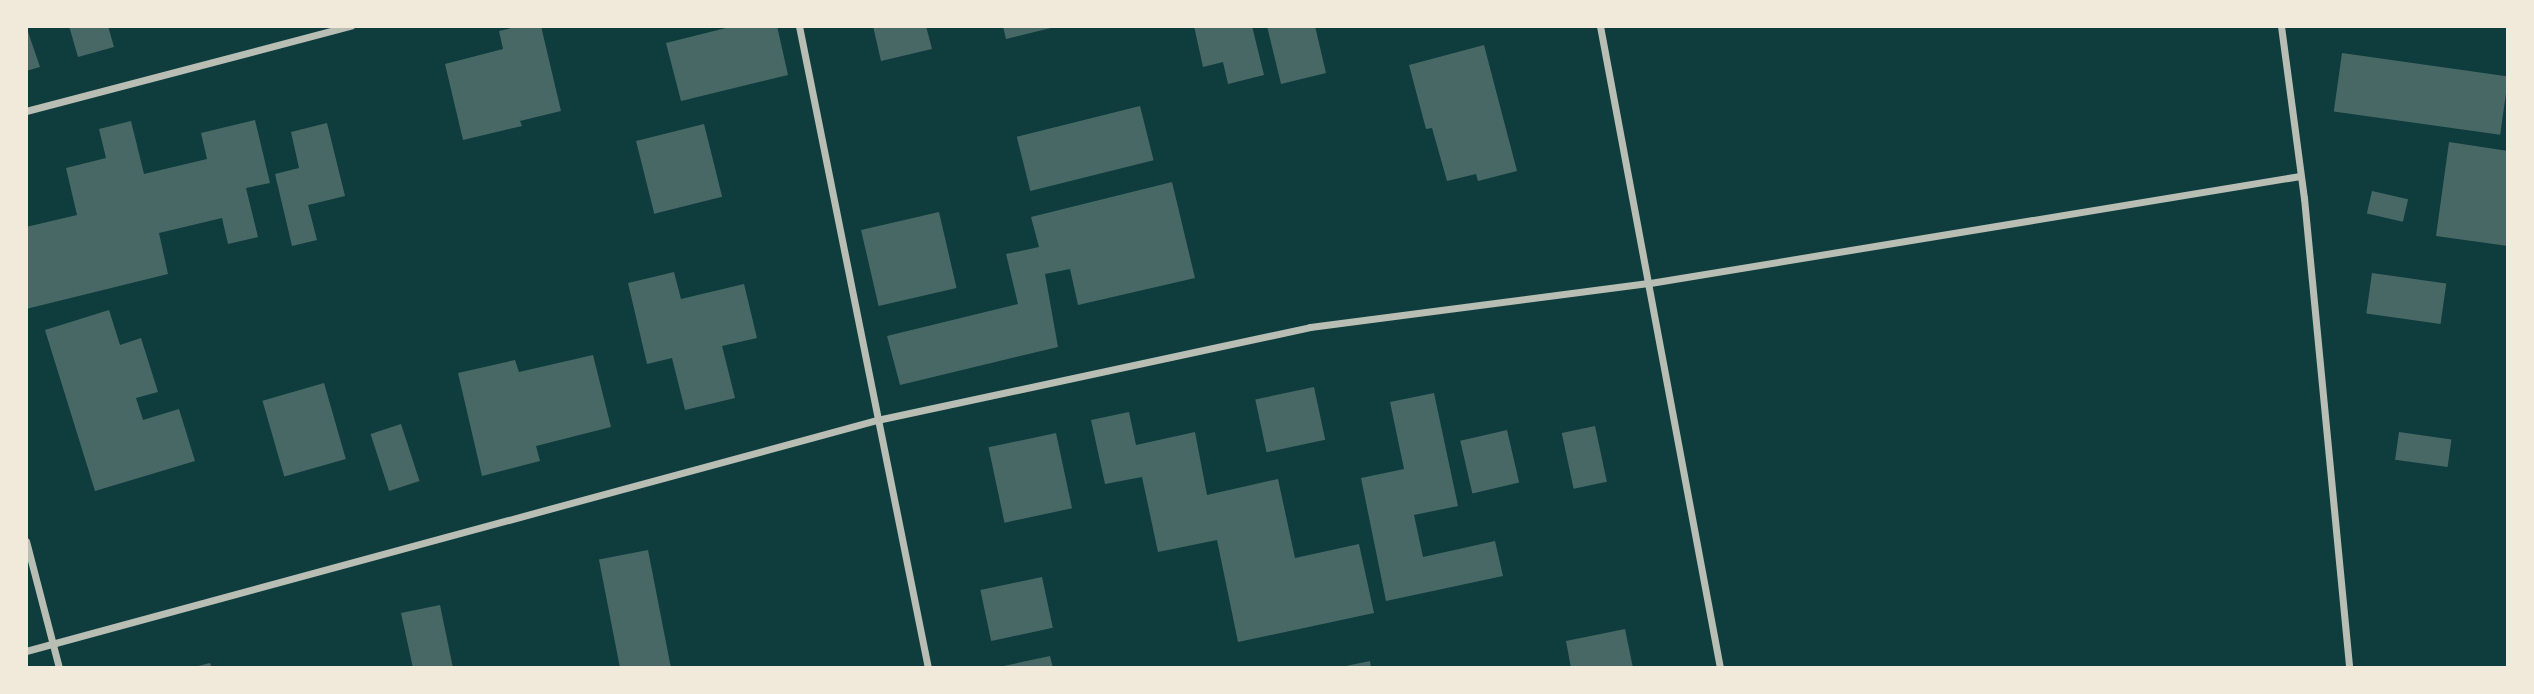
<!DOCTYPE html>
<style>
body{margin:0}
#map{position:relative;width:2534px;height:694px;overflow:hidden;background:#0f3d3e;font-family:Quicksand,sans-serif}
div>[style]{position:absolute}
.building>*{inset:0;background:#486865;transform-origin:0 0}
.minor>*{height:7px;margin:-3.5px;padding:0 3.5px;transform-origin:3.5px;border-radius:3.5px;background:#b8beb3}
span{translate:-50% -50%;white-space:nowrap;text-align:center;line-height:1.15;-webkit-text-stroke:7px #f1e9da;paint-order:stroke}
.frame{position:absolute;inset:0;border:28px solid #f1e9da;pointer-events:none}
</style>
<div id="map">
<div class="building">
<div style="clip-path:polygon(26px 26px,40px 67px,26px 71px)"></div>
<div style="clip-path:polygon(69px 26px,108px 26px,114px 47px,78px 57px)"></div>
<div style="clip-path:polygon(520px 26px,541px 26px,561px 111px,520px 121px,522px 126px,463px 140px,445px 64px,503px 49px,499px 31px)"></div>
<div style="clip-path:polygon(734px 26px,777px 26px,788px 75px,681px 101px,666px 43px)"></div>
<div style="clip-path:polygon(873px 26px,926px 26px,932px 49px,881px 61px)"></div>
<div style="clip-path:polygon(1003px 26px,1055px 26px,1055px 27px,1006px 39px)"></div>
<div style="clip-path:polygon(1194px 26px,1252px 26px,1264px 75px,1228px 84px,1223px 62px,1203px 67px)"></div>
<div style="clip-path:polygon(1267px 26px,1315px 26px,1326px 73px,1281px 84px)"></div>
<div style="clip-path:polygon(1484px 45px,1517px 171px,1478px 181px,1476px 174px,1447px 181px,1432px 128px,1426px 129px,1409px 65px)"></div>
<div style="left:2342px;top:53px;width:168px;height:59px;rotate:8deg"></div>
<div style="left:1140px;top:106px;width:56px;height:127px;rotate:76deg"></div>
<div style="clip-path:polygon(255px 120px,270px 183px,246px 188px,258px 237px,228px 244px,222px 218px,159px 233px,168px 274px,26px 309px,26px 227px,77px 215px,66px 168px,106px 158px,99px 129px,131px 121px,144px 174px,207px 159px,201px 133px)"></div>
<div style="clip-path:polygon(327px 123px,345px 196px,308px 205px,317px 240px,292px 246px,275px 174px,299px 168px,291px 132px)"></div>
<div style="left:704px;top:124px;width:75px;height:70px;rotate:76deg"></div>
<div style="clip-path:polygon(2449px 142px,2508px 151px,2508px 246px,2436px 236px)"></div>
<div style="clip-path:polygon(1172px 182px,1195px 278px,1078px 305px,1070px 269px,1045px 274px,1058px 347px,900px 385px,887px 336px,1018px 304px,1006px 254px,1039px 247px,1031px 217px)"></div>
<div style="left:2372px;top:191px;width:37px;height:23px;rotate:13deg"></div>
<div style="left:939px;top:212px;width:78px;height:80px;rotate:77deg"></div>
<div style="clip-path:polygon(674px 272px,681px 299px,744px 284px,757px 338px,722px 346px,735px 398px,685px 410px,672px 358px,647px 364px,628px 283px)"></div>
<div style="left:2372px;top:273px;width:75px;height:41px;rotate:8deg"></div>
<div style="clip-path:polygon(109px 310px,120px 345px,141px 338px,158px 392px,136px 398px,143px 420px,179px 409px,195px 461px,95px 491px,45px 330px)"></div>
<div style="clip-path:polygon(593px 355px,611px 427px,536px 446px,540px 461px,482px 476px,458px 373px,515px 360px,519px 372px)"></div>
<div style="left:324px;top:383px;width:79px;height:64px;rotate:74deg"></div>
<div style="left:1314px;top:387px;width:54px;height:60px;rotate:78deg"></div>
<div style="clip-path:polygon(1434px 393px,1458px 506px,1414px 515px,1423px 557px,1495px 541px,1503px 576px,1386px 601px,1361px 478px,1404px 469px,1390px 402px)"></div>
<div style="clip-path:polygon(1129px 412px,1136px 445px,1195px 432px,1207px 495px,1278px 479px,1295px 558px,1359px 544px,1374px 613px,1238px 642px,1217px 540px,1158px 552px,1142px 477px,1105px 484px,1091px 420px)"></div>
<div style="left:401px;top:424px;width:60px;height:32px;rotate:72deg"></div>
<div style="left:1595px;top:426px;width:57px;height:34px;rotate:78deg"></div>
<div style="left:1507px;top:430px;width:54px;height:48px;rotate:77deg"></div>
<div style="left:2399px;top:432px;width:53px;height:28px;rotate:8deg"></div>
<div style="left:1056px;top:433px;width:77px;height:69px;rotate:78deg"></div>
<div style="left:648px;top:550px;width:120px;height:50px;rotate:79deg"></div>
<div style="left:1042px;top:577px;width:52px;height:63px;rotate:78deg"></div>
<div style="clip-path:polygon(440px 605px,453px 668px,413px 668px,401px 613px)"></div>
<div style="clip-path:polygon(1625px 629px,1633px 668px,1571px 668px,1566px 641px)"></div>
<div style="clip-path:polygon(1050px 656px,1053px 668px,1000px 668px,999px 667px)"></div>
<div style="clip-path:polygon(1370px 661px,1371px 668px,1341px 668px,1341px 667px)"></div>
<div style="clip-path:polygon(210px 663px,212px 668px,194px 668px,194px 667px)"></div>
</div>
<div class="minor">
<div style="left:799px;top:26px;width:655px;rotate:78.64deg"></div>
<div style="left:1600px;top:26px;width:653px;rotate:79.41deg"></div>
<div style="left:2281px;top:26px;width:174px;rotate:82.4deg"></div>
<div style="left:2304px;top:198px;width:472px;rotate:84.5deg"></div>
<div style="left:26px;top:111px;width:336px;rotate:-14.7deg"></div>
<div style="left:26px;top:541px;width:131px;rotate:75.4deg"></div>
<div style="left:26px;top:651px;width:882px;rotate:-15.19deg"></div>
<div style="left:877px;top:420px;width:443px;rotate:-12.1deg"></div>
<div style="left:1310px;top:327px;width:343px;rotate:-7.4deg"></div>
<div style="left:1650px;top:283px;width:659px;rotate:-9.35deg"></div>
</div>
<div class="frame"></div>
</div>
